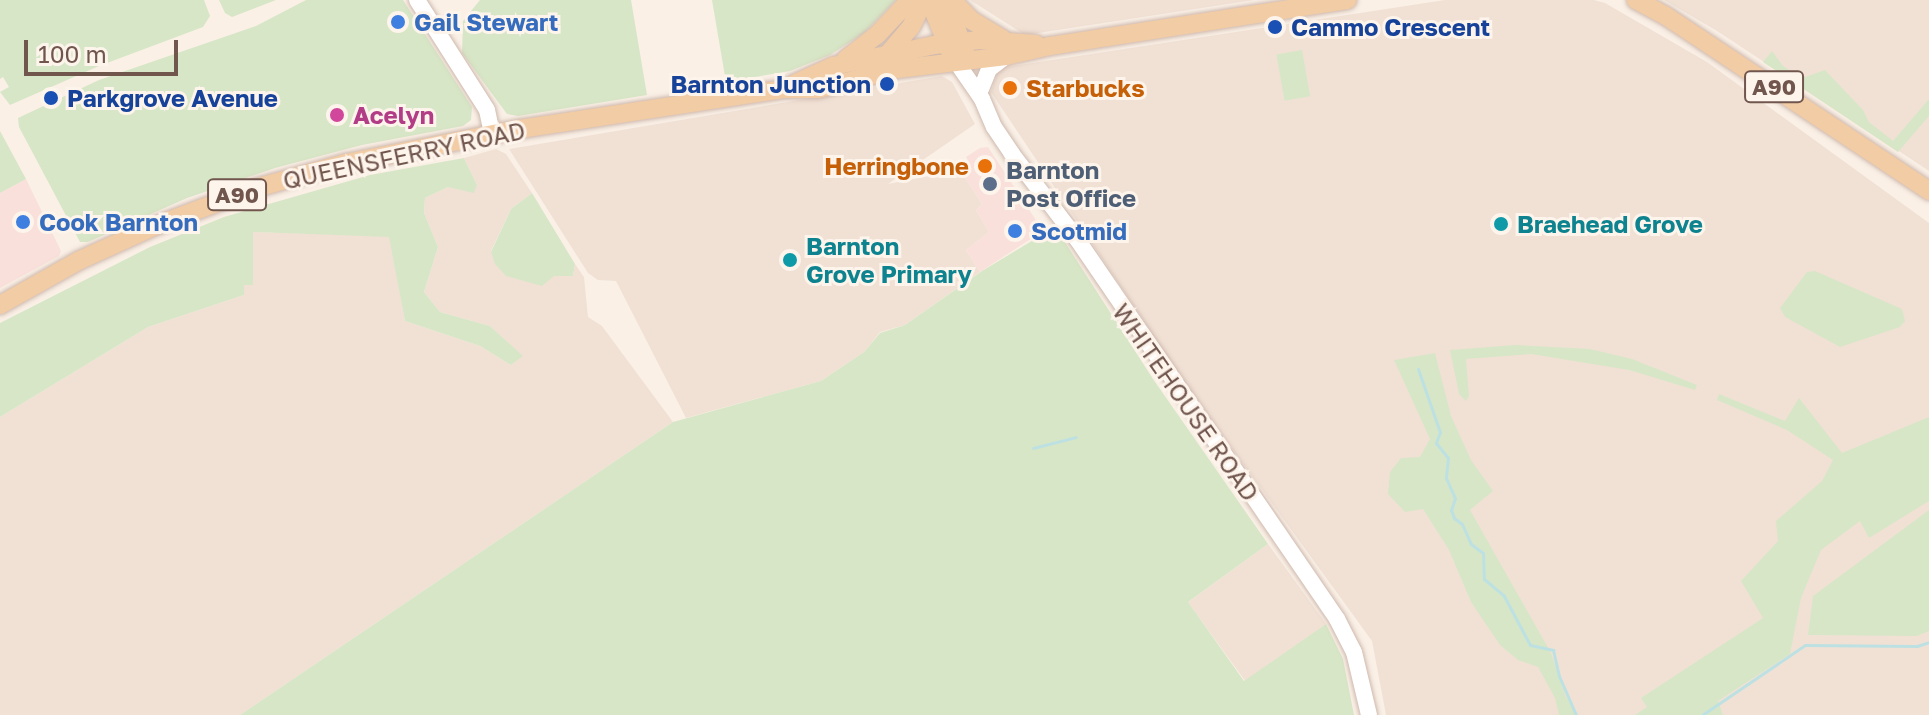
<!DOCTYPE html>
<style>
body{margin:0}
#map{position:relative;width:1929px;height:715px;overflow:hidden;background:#faf0e6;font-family:"Golos Text",sans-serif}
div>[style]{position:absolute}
.residential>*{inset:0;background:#f1e1d5;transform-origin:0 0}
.commercial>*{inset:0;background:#f9e0db}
.green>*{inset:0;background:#d7e6c6;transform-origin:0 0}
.stream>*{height:3px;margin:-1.5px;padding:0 1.5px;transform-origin:1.5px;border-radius:1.5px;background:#bde1e2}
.roads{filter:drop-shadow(0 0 2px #cfb9ae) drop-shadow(0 0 2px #cfb9ae)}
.secondary>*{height:16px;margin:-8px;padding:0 8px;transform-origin:8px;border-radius:8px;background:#fff}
.primary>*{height:18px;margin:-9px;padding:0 9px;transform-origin:9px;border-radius:9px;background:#f2cca5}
.dots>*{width:22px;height:22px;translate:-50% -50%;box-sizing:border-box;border:4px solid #fdf4ec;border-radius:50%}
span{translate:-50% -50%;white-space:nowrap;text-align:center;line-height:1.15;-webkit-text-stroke:6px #fdf4ec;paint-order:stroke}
.shield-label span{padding:2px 6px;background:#fdf4ec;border:2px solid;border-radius:6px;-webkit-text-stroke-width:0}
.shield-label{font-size:22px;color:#71564d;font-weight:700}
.shop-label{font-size:24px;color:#366cbe;font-weight:700}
.left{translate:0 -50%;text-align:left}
.transit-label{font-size:24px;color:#164399;font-weight:700}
.right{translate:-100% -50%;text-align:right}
.food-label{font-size:24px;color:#c56008;font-weight:700}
.hotel-label{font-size:24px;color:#b23c85;font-weight:700}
.street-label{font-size:24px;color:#71564d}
.service-label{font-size:24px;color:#4e5e75;font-weight:700}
.culture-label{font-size:24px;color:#0d838f;font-weight:700}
.scale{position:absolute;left:24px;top:40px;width:154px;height:36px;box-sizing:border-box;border:4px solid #71564d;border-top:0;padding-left:10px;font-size:24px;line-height:28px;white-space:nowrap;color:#71564d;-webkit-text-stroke:6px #fdf4ec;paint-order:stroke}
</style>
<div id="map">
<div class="residential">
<div style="clip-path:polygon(970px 0,1254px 0,1025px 35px)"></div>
<div style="clip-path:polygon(1445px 0,1594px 0,1605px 3px,1707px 62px,1929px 223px,1929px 715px,1386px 715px,1372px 641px,1192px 393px,991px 92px,999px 68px)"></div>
<div style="clip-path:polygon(1664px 0,1929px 0,1929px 171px,1717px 31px)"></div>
<div style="clip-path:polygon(942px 76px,952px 82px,975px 124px,888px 184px,960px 170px,982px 204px,976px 210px,989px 232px,966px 250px,980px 272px,905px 325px,880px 332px,864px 352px,821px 381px,686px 418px,616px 281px,598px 280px,588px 273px,509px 149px)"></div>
<div style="clip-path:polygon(496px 149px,506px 154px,532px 193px,511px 209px,491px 251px,554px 276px,573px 276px,575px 264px,584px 277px,588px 317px,602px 326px,673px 422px,240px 715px,0 715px,0 417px,148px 327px,244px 295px,244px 285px,253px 285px,253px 232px,390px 236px,405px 321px,480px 346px,511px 365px,522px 356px,490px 326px,440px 312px,424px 292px,438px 247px,424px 213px,425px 198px,448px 187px,477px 185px,464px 158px)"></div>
<div style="left:1268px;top:544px;width:99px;height:99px;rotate:54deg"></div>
</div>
<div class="commercial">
<div style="clip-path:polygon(988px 147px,1043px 231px,980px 272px,966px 250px,989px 232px,976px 210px,982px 204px,960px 170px,970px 164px,966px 157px,980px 148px)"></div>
<div style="clip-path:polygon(26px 179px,61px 251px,59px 256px,0 288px,0 193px)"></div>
</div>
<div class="green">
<div style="clip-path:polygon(0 0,204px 0,210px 16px,203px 27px,99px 66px,10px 105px,0 92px,9px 87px,3px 77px,0 79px)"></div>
<div style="clip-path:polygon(219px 0,276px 0,232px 17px,225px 13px)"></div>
<div style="clip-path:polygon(306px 0,403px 0,472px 107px,471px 120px,463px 126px,362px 145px,275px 168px,187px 198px,88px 242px,80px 242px,19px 127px,18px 118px,99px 80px,256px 26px)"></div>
<div style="clip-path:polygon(480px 0,631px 0,647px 95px,518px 116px,507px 114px,462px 53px,463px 21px)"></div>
<div style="clip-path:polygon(712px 0,896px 0,864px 33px,830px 55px,790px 71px,726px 82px)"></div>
<div style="left:1302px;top:50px;width:47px;height:26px;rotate:80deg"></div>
<div style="clip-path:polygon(1772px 51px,1783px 66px,1802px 78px,1825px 70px,1863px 110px,1869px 122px,1893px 141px,1929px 99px,1929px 116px,1898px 152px,1763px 62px)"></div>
<div style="clip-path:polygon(0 131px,26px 179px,0 193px)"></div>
<div style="clip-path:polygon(464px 158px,477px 185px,474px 193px,448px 187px,425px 198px,424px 213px,438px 247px,424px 292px,440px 312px,490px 326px,523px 356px,511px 365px,480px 346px,405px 321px,389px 237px,253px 232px,253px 285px,244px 285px,244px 295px,148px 327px,0 417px,0 323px,150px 247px,224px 217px,370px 175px)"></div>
<div style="clip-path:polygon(532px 193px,575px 264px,573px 276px,554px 276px,542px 286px,506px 276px,495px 264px,491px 252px,511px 209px)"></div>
<div style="clip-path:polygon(1050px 230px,1061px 236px,1153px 379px,1268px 544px,1188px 602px,1244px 681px,1326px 624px,1343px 659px,1354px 715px,240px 715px,673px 422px,821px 381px,864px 352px,880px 333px,905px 325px,982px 271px)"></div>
<div style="clip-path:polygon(1815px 271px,1902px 309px,1905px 321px,1900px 327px,1840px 347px,1785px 317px,1780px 308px,1807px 272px)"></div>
<div style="clip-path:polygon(1515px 345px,1590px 349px,1632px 359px,1697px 385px,1695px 390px,1629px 370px,1531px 354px,1466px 359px,1469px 396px,1466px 401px,1459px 394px,1450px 350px)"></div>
<div style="clip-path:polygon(1435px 353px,1451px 416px,1471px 460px,1493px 491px,1470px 510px,1551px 653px,1566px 697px,1577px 715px,1559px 715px,1555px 698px,1538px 667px,1518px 660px,1500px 645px,1471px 602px,1449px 550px,1423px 509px,1405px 512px,1388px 494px,1390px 472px,1401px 458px,1420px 457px,1430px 439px,1394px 360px)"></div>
<div style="clip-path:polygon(1719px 394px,1785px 421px,1799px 398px,1842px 453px,1929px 417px,1929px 501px,1869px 538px,1860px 521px,1821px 550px,1801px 598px,1790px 654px,1718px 701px,1723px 715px,1635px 715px,1647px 707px,1641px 698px,1763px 618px,1741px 581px,1778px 541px,1776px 521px,1822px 481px,1833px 460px,1787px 430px,1717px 400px)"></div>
<div style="clip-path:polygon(1929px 510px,1929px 631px,1917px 636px,1808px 635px,1813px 596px)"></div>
</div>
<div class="stream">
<div style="left:1418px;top:369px;width:67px;rotate:70.8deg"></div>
<div style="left:1440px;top:432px;width:12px;rotate:110deg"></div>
<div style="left:1436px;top:443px;width:19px;rotate:51deg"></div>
<div style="left:1448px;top:458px;width:20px;rotate:96deg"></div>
<div style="left:1446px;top:478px;width:22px;rotate:66deg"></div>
<div style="left:1455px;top:498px;width:13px;rotate:108deg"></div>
<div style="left:1451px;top:510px;width:9px;rotate:69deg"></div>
<div style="left:1454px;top:518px;width:10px;rotate:37deg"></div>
<div style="left:1462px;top:524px;width:22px;rotate:66deg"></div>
<div style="left:1471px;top:544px;width:15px;rotate:37deg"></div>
<div style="left:1483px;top:553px;width:26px;rotate:88deg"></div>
<div style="left:1484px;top:579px;width:26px;rotate:40deg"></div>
<div style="left:1504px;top:596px;width:55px;rotate:62deg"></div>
<div style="left:1530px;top:645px;width:24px;rotate:12deg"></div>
<div style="left:1553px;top:650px;width:27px;rotate:77deg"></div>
<div style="left:1559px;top:676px;width:43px;rotate:66.4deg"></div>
<div style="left:1033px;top:448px;width:44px;rotate:-14.3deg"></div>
<div style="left:1702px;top:715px;width:125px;rotate:-34.2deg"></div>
<div style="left:1805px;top:645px;width:112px;rotate:0.5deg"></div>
<div style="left:1917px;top:646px;width:13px;rotate:-18deg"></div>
</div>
<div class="roads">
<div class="secondary">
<div style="left:417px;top:0;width:130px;rotate:57.5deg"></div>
<div style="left:487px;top:110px;width:25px;rotate:78deg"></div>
<div style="left:955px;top:60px;width:47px;rotate:55.3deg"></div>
<div style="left:982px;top:99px;width:30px;rotate:67deg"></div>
<div style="left:994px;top:127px;width:32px;rotate:56deg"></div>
<div style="left:1012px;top:154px;width:107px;rotate:52.6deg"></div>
<div style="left:1077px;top:239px;width:460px;rotate:55.6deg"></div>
<div style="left:1337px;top:619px;width:37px;rotate:63deg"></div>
<div style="left:1354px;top:652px;width:65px;rotate:76.6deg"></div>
<div style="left:981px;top:89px;width:22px;rotate:-68deg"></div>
<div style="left:989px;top:69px;width:21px;rotate:-37deg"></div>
</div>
<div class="primary">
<div style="left:929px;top:0;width:55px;rotate:67.6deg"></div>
<div style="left:946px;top:0;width:55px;rotate:69.9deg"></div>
<div style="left:952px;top:0;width:28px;rotate:46deg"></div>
<div style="left:971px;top:20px;width:37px;rotate:31deg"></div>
<div style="left:1636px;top:0;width:34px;rotate:28deg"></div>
<div style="left:1666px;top:16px;width:316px;rotate:33.6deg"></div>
<div style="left:888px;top:54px;width:35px;rotate:-50deg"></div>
<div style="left:911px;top:27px;width:30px;rotate:-64deg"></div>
<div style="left:846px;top:59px;width:39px;rotate:-38deg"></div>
<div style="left:877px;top:35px;width:48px;rotate:-46.7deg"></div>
<div style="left:792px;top:85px;width:45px;rotate:-24.9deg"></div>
<div style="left:833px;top:66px;width:103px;rotate:-11.7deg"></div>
<div style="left:934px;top:45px;width:46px;rotate:-6.2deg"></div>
<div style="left:980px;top:40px;width:56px;rotate:4.1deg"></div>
<div style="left:0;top:305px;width:90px;rotate:-29.4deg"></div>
<div style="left:78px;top:261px;width:85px;rotate:-24.4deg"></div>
<div style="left:155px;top:226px;width:108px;rotate:-20.6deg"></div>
<div style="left:256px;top:188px;width:93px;rotate:-15.5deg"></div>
<div style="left:346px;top:163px;width:177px;rotate:-11.1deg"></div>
<div style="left:520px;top:129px;width:268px;rotate:-8.6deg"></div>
<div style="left:785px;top:89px;width:33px"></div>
<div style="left:818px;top:89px;width:81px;rotate:-14.2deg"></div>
<div style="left:897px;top:69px;width:110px;rotate:-6.8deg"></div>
<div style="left:1006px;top:56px;width:45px;rotate:-12.8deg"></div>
<div style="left:1050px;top:46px;width:301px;rotate:-8.8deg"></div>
</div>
</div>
<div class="dots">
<div style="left:398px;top:22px;background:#3f7fe0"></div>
<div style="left:1275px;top:27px;background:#1a4fb4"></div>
<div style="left:887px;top:84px;background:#1a4fb4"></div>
<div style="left:1010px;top:88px;background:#e8710a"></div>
<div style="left:51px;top:98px;background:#1a4fb4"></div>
<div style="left:337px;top:115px;background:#d1479c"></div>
<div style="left:985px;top:166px;background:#e8710a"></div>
<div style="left:990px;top:184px;background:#5c6f8a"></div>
<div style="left:23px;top:222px;background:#3f7fe0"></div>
<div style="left:1501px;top:224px;background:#0f9aa8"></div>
<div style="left:1015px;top:231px;background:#3f7fe0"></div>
<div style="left:790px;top:260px;background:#0f9aa8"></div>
</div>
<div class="shield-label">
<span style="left:1774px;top:87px">A90</span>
<span style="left:237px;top:195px">A90</span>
</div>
<div class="shop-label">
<span class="left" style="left:414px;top:22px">Gail Stewart</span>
<span class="left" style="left:39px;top:222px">Cook Barnton</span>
<span class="left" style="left:1031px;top:231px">Scotmid</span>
</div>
<div class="transit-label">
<span class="left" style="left:1291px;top:27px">Cammo Crescent</span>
<span class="right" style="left:871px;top:84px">Barnton Junction</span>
<span class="left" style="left:67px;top:98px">Parkgrove Avenue</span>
</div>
<div class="food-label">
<span class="left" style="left:1026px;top:88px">Starbucks</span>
<span class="right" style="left:969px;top:166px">Herringbone</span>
</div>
<div class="hotel-label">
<span class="left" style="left:353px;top:115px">Acelyn</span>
</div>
<div class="street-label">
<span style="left:404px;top:155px;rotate:-12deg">QUEENSFERRY ROAD</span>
<span style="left:1186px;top:402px;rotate:55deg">WHITEHOUSE ROAD</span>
</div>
<div class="service-label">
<span class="left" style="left:1006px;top:184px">Barnton<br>Post Office</span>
</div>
<div class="culture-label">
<span class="left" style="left:1517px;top:224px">Braehead Grove</span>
<span class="left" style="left:806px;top:260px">Barnton<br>Grove Primary</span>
</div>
<div class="scale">100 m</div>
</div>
